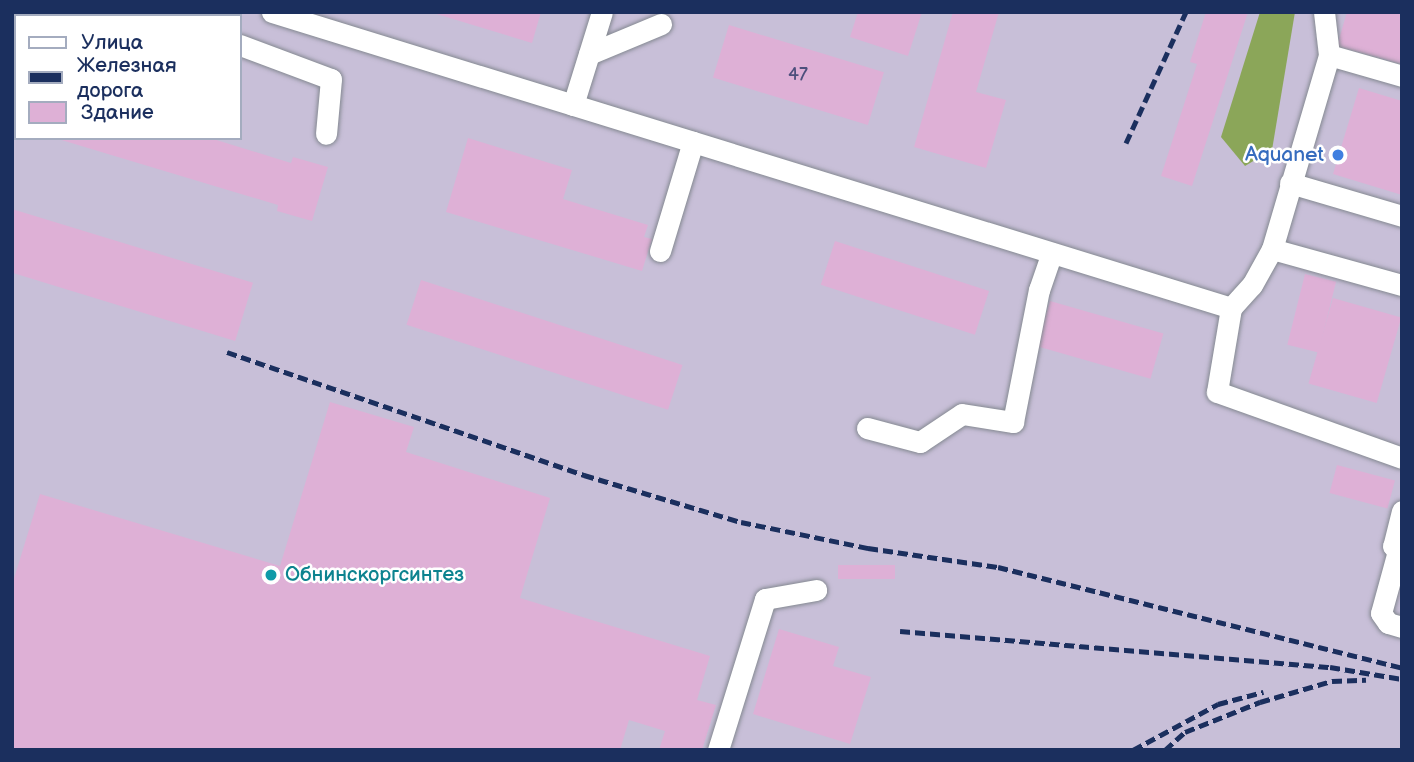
<!DOCTYPE html>
<meta charset="utf-8">
<style>
body{margin:0}
#map{position:relative;width:1414px;height:762px;overflow:hidden;background:#ede3c4;font-family:"Balsamiq Sans",sans-serif}
div>[style]{position:absolute}
.industrial>*{inset:0;background:#c8bfd8}
.forest>*{inset:0;background:#8ba659}
.building>*{inset:0;background:#deb0d6;transform-origin:0 0}
.roads{filter:drop-shadow(0 0 2px #848991) drop-shadow(0 0 2px #848991)}
.minor>*{height:21px;margin:-10.5px;padding:0 10.5px;transform-origin:10.5px;border-radius:10.5px;background:#fff}
.rail>*{height:5px;margin-top:-2.5px;transform-origin:0;background:repeating-linear-gradient(90deg,#1b2f5e 0 10px,transparent 0 15px)}
.dots>*{width:19px;height:19px;translate:-50% -50%;box-sizing:border-box;border:4px solid #fff;border-radius:50%}
span{translate:-50% -50%;white-space:nowrap;text-align:center;line-height:1.15;-webkit-text-stroke:5px #fff;paint-order:stroke}
.number-label{font-size:18px;color:#4c4f7c}
.number-label span{-webkit-text-stroke-width:0}
.shop-label{font-size:21px;color:#366cbe}
.right{translate:-100% -50%;text-align:right}
.culture-label{font-size:21px;color:#0d838f}
.left{translate:0 -50%;text-align:left}
.frame{position:absolute;inset:0;border:14px solid #1b2f5e;pointer-events:none}
.legend{position:absolute;left:14px;top:14px;width:228px;height:126px;box-sizing:border-box;background:#fff;border:2px solid #a4acbf;margin:0;padding:9px 12px;list-style:none;font-size:21px;color:#1b2f5e}
.legend li{display:flex;align-items:center;gap:14px;height:35px}
.legend b{width:35px;border:2px solid #a4acbf}
</style>
<div id="map">
<div class="industrial">
<div style="clip-path:polygon(evenodd,12px 12px,1402px 12px,1402px 750px,12px 750px,12px 12px,16px 16px,240px 16px,240px 138px,16px 138px,16px 16px)"></div>
</div>
<div class="forest">
<div style="clip-path:polygon(1260px 12px,1295px 12px,1272px 150px,1245px 166px,1221px 137px)"></div>
</div>
<div class="building">
<div style="clip-path:polygon(430px 12px,541px 12px,532px 43px)"></div>
<div style="clip-path:polygon(858px 12px,922px 12px,908px 56px,850px 37px)"></div>
<div style="clip-path:polygon(953px 12px,999px 12px,976px 92px,1006px 100px,986px 168px,914px 147px)"></div>
<div style="clip-path:polygon(1206px 12px,1248px 12px,1192px 186px,1161px 176px,1197px 64px,1190px 62px)"></div>
<div style="clip-path:polygon(1347px 12px,1402px 12px,1402px 64px,1337px 46px)"></div>
<div style="left:729px;top:25px;width:162px;height:55px;rotate:17deg"></div>
<div style="clip-path:polygon(16px 83px,16px 126px,12px 125px)"></div>
<div style="clip-path:polygon(1359px 88px,1402px 101px,1402px 195px,1333px 174px)"></div>
<div style="clip-path:polygon(210px 138px,291px 163px,293px 157px,328px 167px,312px 221px,277px 211px,278px 205px,58px 139px)"></div>
<div style="clip-path:polygon(468px 138px,572px 170px,563px 199px,648px 225px,644px 237px,652px 239px,642px 271px,446px 212px)"></div>
<div style="left:12px;top:209px;width:252px;height:61px;rotate:17deg"></div>
<div style="left:835px;top:241px;width:162px;height:46px;rotate:18deg"></div>
<div style="left:1305px;top:274px;width:32px;height:73px;rotate:14deg"></div>
<div style="left:421px;top:280px;width:275px;height:47px;rotate:18deg"></div>
<div style="left:1333px;top:298px;width:71px;height:89px;rotate:16deg"></div>
<div style="left:1050px;top:301px;width:118px;height:47px;rotate:16deg"></div>
<div style="clip-path:polygon(330px 402px,414px 427px,406px 452px,550px 498px,520px 598px,710px 656px,697px 700px,716px 705px,702px 750px,659px 750px,665px 731px,629px 720px,620px 750px,12px 750px,12px 585px,40px 494px,280px 566px)"></div>
<div style="left:1337px;top:465px;width:60px;height:29px;rotate:15deg"></div>
<div style="left:838px;top:565px;width:57px;height:14px"></div>
<div style="clip-path:polygon(779px 629px,839px 647px,833px 666px,871px 677px,850px 744px,753px 714px)"></div>
</div>
<div class="roads">
<div class="minor">
<div style="left:152px;top:12px;width:10px;rotate:24deg"></div>
<div style="left:272px;top:12px;width:1004px;rotate:17.15deg"></div>
<div style="left:1231px;top:308px;width:85px;rotate:99.5deg"></div>
<div style="left:1217px;top:392px;width:196px;rotate:19.6deg"></div>
<div style="left:1324px;top:12px;width:43px;rotate:83.4deg"></div>
<div style="left:240px;top:45px;width:97px;rotate:20.5deg"></div>
<div style="left:331px;top:79px;width:55px;rotate:95.2deg"></div>
<div style="left:589px;top:54px;width:78px;rotate:-22.6deg"></div>
<div style="left:573px;top:105px;width:97px;rotate:-72.7deg"></div>
<div style="left:1290px;top:183px;width:117px;rotate:16.4deg"></div>
<div style="left:1272px;top:249px;width:135px;rotate:15.5deg"></div>
<div style="left:660px;top:251px;width:114px;rotate:-73.2deg"></div>
<div style="left:1231px;top:308px;width:31px;rotate:-48deg"></div>
<div style="left:1252px;top:285px;width:41px;rotate:-60.9deg"></div>
<div style="left:1272px;top:249px;width:202px;rotate:-73.6deg"></div>
<div style="left:1329px;top:55px;width:76px;rotate:16deg"></div>
<div style="left:867px;top:428px;width:55px;rotate:14.8deg"></div>
<div style="left:920px;top:442px;width:50px;rotate:-33.7deg"></div>
<div style="left:962px;top:414px;width:52px;rotate:8.9deg"></div>
<div style="left:1013px;top:422px;width:135px;rotate:-78.9deg"></div>
<div style="left:1039px;top:290px;width:39px;rotate:-71deg"></div>
<div style="left:1402px;top:511px;width:36px;rotate:104deg"></div>
<div style="left:1393px;top:546px;width:12px;rotate:42deg"></div>
<div style="left:1398px;top:551px;width:64px;rotate:105.3deg"></div>
<div style="left:1381px;top:613px;width:12px;rotate:55deg"></div>
<div style="left:1388px;top:623px;width:15px;rotate:16deg"></div>
<div style="left:718px;top:750px;width:158px;rotate:-72.7deg"></div>
<div style="left:765px;top:599px;width:52px;rotate:-10deg"></div>
</div>
</div>
<div class="rail">
<div style="left:1126px;top:143px;width:144px;rotate:-65.4deg"></div>
<div style="left:227px;top:352px;width:378px;rotate:19deg"></div>
<div style="left:584px;top:475px;width:164px;rotate:16.7deg"></div>
<div style="left:741px;top:522px;width:130px;rotate:11.6deg"></div>
<div style="left:868px;top:548px;width:131px;rotate:8.3deg"></div>
<div style="left:998px;top:567px;width:416px;rotate:14deg"></div>
<div style="left:900px;top:631px;width:432px;rotate:4.8deg"></div>
<div style="left:1330px;top:667px;width:73px;rotate:9.5deg"></div>
<div style="left:1133px;top:750px;width:97px;rotate:-28.4deg"></div>
<div style="left:1218px;top:704px;width:47px;rotate:-14.9deg"></div>
<div style="left:1165px;top:750px;width:27px;rotate:-42deg"></div>
<div style="left:1185px;top:732px;width:81px;rotate:-21.8deg"></div>
<div style="left:1260px;top:702px;width:75px;rotate:-16.3deg"></div>
<div style="left:1332px;top:681px;width:34px;rotate:-2deg"></div>
</div>
<div class="dots">
<div style="left:1338px;top:155px;background:#3f7fe0"></div>
<div style="left:271px;top:575px;background:#0f9aa8"></div>
</div>
<div class="number-label">
<span style="left:798px;top:75px">47</span>
</div>
<div class="shop-label">
<span class="right" style="left:1324px;top:155px">Aquanet</span>
</div>
<div class="culture-label">
<span class="left" style="left:285px;top:575px">Обнинскоргсинтез</span>
</div>
<div class="frame"></div>
<ul class="legend">
<li><b style="height:9px;background:#fff"></b>Улица</li>
<li><b style="height:9px;background:#1b2f5e"></b>Железная дорога</li>
<li><b style="height:19px;background:#deb0d6"></b>Здание</li>
</ul>
</div>
